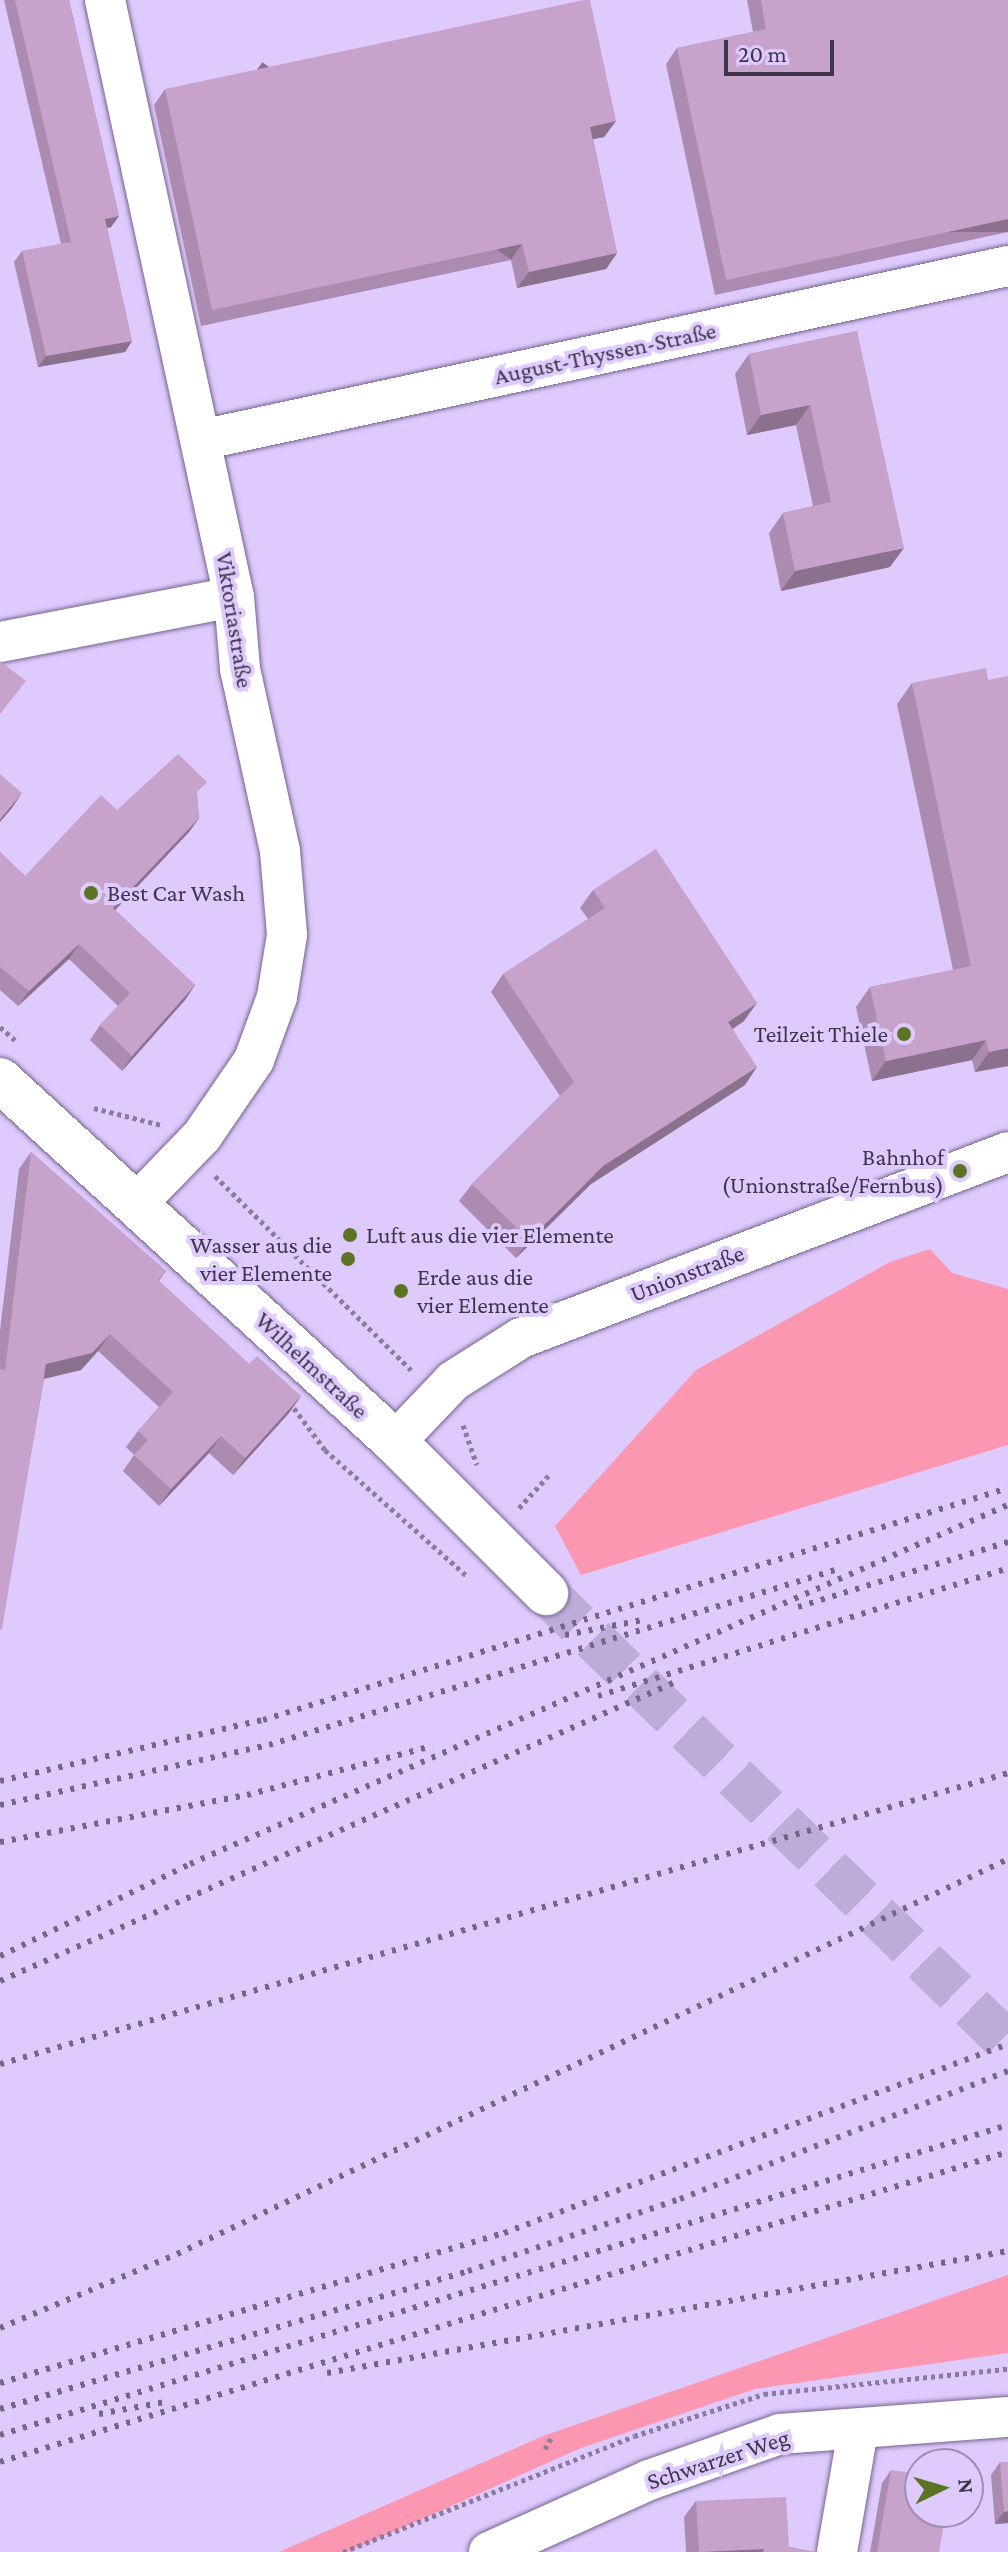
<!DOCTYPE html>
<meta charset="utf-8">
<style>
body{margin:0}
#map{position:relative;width:1008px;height:2552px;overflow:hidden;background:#decafc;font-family:"Crimson Pro",serif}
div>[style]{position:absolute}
.green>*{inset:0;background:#fc97b1}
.secondary-tunnel>*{height:44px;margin-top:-22px;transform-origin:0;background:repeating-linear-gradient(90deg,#beacd8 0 44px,transparent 0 66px)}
.path>*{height:5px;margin-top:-2.5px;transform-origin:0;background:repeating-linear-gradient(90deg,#897c9e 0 4px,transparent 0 8px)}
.roads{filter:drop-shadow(0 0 2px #76638f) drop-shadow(0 0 2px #76638f)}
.street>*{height:40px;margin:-20px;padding:0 20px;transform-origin:20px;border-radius:20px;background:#fff}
.secondary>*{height:44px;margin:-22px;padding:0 22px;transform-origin:22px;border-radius:22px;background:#fff}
.rail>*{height:6px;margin-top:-3px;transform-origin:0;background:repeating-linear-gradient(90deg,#736785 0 4px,transparent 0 12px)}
.wall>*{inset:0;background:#ab8baf}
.shaded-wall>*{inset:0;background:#8b718e;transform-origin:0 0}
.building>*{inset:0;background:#c7a2cb}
.dots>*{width:22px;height:22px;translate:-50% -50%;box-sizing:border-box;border:4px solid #decafc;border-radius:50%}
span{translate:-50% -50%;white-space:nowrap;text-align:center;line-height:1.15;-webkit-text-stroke:8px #decafc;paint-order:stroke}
.street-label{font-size:24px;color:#3d3549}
.poi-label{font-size:24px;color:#3d3549}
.left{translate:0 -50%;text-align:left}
.right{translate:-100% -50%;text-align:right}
.north{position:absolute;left:904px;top:2448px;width:80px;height:80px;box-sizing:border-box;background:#decafc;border:2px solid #9e8eb4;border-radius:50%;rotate:85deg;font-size:22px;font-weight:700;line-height:32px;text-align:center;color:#3d3549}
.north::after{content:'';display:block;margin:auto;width:28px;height:36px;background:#5d7324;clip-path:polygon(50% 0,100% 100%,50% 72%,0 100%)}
.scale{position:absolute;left:724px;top:40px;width:110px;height:36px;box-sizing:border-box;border:4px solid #3d3549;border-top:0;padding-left:10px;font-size:24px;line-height:28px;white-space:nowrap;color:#3d3549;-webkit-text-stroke:6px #decafc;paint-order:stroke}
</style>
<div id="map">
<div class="green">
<div style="clip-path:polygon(930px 1249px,952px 1273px,1008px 1289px,1008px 1445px,581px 1575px,555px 1526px,696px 1370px,890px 1262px)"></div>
<div style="clip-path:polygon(1008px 2275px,1008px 2353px,755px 2389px,581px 2448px,348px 2552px,279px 2552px,543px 2436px)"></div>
</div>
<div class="secondary-tunnel">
<div style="left:546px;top:1593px;width:645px;rotate:44.25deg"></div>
</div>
<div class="path">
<div style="left:0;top:1027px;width:23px;rotate:41deg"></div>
<div style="left:94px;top:1108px;width:69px;rotate:14.2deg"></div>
<div style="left:215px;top:1176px;width:277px;rotate:44.7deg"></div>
<div style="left:294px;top:1408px;width:52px;rotate:53.6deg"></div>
<div style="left:325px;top:1450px;width:190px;rotate:41.6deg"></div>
<div style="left:463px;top:1425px;width:42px;rotate:70.7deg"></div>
<div style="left:519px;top:1508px;width:47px;rotate:-47.6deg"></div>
<div style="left:545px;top:2449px;width:15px;rotate:-62deg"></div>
<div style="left:343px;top:2552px;width:313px;rotate:-21.7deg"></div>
<div style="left:634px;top:2436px;width:137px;rotate:-17.9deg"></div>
<div style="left:764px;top:2394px;width:245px;rotate:-5.9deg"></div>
</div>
<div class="roads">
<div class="street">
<div style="left:105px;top:0;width:611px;rotate:77.81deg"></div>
<div style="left:234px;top:597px;width:72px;rotate:85.2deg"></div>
<div style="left:240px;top:669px;width:186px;rotate:77.6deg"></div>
<div style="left:280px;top:851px;width:84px;rotate:85.2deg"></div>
<div style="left:287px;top:935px;width:63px;rotate:99.2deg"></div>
<div style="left:277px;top:997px;width:67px;rotate:110.1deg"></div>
<div style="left:254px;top:1060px;width:92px;rotate:124.4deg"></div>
<div style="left:202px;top:1136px;width:92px;rotate:134.1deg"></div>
<div style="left:201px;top:440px;width:826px;rotate:-12.17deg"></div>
<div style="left:0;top:642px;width:238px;rotate:-10.9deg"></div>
<div style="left:395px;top:1442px;width:84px;rotate:-46.4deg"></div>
<div style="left:453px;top:1381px;width:80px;rotate:-32.3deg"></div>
<div style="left:521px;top:1338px;width:521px;rotate:-20.9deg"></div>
<div style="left:489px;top:2552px;width:175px;rotate:-24.2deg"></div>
<div style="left:649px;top:2480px;width:139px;rotate:-19.3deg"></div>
<div style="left:780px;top:2434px;width:229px;rotate:-4.3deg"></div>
<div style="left:837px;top:2552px;width:124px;rotate:-80.2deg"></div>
</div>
<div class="secondary">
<div style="left:0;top:1080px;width:536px;rotate:42.5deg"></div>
<div style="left:395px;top:1442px;width:214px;rotate:45deg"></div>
</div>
</div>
<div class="rail">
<div style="left:798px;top:1607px;width:220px;rotate:-17.2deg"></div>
<div style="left:565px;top:1635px;width:79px;rotate:-10.9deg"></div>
<div style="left:598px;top:1696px;width:430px;rotate:-17.3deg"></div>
<div style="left:0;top:1781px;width:270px;rotate:-13.1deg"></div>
<div style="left:263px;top:1720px;width:780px;rotate:-17.3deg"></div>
<div style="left:0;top:1805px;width:276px;rotate:-12.6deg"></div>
<div style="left:269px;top:1745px;width:592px;rotate:-17.18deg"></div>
<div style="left:0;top:1842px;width:251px;rotate:-10.8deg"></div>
<div style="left:247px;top:1795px;width:192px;rotate:-14.8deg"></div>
<div style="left:0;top:1956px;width:211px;rotate:-25.8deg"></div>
<div style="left:190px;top:1864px;width:893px;rotate:-23.7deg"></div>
<div style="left:0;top:1981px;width:736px;rotate:-23.88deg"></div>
<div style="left:0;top:2064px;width:1049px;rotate:-16.1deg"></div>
<div style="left:0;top:2328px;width:192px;rotate:-22.7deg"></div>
<div style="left:177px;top:2254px;width:920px;rotate:-25.42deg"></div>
<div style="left:327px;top:2373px;width:692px;rotate:-10.16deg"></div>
<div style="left:0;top:2383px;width:526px;rotate:-16.57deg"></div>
<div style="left:504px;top:2233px;width:538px;rotate:-20.56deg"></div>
<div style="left:0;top:2409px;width:488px;rotate:-16.4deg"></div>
<div style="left:468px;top:2271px;width:224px;rotate:-18.8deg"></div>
<div style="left:680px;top:2199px;width:352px;rotate:-21.3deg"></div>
<div style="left:99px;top:2414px;width:67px;rotate:-10.3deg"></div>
<div style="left:0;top:2435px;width:1055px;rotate:-17.09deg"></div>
<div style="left:0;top:2462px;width:1055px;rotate:-17.09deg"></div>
</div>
<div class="wall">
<div style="clip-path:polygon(4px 0,69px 0,119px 216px,111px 227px,107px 228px,132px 341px,125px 352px,38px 367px,14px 262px,22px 251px,61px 244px)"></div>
<div style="clip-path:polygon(747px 0,1008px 0,1008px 232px,715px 295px,666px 64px,677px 48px,753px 32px)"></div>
<div style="clip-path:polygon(165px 89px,616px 121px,604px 137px,593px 139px,617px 253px,606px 269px,517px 288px,511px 260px,201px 326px,154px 105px)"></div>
<div style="clip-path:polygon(857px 331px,890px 567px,781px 591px,769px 533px,783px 513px,813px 506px,796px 425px,747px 435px,735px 374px,749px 354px)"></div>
<div style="clip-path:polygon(912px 683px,1008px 1066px,975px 1072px,972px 1060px,872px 1081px,856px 1007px,870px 987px,953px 970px,897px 704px)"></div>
<div style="clip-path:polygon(197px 796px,199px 818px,189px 832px,115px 910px,195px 985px,185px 1000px,122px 1071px,90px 1040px,100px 1025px,118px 1006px,69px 959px,18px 1006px,0 990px,0 852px,25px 876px,117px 810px)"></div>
<div style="clip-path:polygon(593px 890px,744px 1021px,733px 1029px,745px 1085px,591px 1184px,516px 1258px,459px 1201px,472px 1184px,560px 1096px,491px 992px,503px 974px,588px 919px,580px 908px)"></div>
<div style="clip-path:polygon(31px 1152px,166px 1271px,159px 1281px,249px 1364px,301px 1396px,289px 1413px,233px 1475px,209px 1453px,159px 1506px,123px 1471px,134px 1455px,126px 1447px,138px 1431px,159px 1407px,98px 1351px,81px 1370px,44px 1379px,0 1631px,0 1331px,19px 1169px)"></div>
<div style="clip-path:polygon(1000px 2462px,1008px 2462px,1008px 2523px,995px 2524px,991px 2475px)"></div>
<div style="clip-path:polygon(891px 2470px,939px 2552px,870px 2552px,882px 2483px)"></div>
<div style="clip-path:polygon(696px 2501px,789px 2547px,815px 2552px,686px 2552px,684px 2517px)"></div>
</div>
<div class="shaded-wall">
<div style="clip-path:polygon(616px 121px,604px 137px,579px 142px,590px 127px)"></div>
<div style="clip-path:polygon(119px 216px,111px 227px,98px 230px,105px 219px)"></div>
<div style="left:1008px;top:219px;width:13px;height:289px;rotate:90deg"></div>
<div style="left:522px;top:244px;width:19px;height:317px;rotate:125deg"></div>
<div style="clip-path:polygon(617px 253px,606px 269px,517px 288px,529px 272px)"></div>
<div style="clip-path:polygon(132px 341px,125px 352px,38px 367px,46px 356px)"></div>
<div style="clip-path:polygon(810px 405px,796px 425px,747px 435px,761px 415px)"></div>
<div style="clip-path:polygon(904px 548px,890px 567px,781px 591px,795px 571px)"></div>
<div style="clip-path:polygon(22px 793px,12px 808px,0 822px,0 819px)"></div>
<div style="clip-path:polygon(199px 818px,189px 832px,103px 923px,113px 908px)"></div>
<div style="clip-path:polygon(79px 944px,69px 959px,18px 1006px,29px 991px)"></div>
<div style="clip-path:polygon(195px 985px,185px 1000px,122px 1071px,132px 1056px)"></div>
<div style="clip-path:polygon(757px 1003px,744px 1021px,716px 1040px,728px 1022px)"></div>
<div style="clip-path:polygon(986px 1040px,972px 1060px,872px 1081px,886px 1061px)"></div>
<div style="clip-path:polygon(1008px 1048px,1008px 1066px,975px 1072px,989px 1052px)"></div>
<div style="clip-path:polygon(757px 1067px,745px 1085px,591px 1184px,516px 1258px,529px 1240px,603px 1166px)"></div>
<div style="clip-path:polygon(110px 1334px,98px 1351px,81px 1370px,34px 1381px,46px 1364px)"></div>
<div style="clip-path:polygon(301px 1396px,289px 1413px,233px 1475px,245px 1458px)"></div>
<div style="clip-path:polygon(221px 1436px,209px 1453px,159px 1506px,171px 1489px)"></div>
<div style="clip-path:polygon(1008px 2511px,1008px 2523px,995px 2524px,1004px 2512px)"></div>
<div style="clip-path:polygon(764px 2549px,762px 2552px,704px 2552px)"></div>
</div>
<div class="building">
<div style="clip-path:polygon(15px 0,69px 0,119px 216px,105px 219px,132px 341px,46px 356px,22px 251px,71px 242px)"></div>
<div style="clip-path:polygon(584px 0,590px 0,616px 121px,590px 127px,617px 253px,529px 272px,522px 244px,212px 310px,165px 89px)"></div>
<div style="clip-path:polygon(761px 0,1008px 0,1008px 219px,726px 280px,677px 48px,766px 29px)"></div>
<div style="clip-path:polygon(857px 331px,904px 548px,795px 571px,783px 513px,831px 502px,810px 405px,761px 415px,749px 354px)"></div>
<div style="clip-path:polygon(0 661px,26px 681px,0 714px)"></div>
<div style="clip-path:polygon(986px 668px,988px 680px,1008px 676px,1008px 1048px,989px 1052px,986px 1040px,886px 1061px,870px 987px,971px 966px,912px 683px)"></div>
<div style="clip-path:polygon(178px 754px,207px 782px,197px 792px,199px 818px,113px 908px,195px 985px,132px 1056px,100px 1025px,130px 993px,79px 944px,29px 991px,0 967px,0 852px,25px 876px,101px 795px,117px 810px)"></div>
<div style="clip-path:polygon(0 774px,22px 793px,0 819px)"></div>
<div style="clip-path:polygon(656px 849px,757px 1003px,728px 1022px,757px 1067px,603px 1166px,529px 1240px,472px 1184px,574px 1082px,503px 974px,605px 908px,593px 890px)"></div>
<div style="clip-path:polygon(31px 1152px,166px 1271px,158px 1280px,249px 1364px,257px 1356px,301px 1396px,245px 1458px,221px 1436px,171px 1489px,134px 1455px,148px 1440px,138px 1431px,173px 1392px,110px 1334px,92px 1353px,46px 1364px,2px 1629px,0 1629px,0 1369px,5px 1370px)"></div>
<div style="clip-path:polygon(1000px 2462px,1008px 2462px,1008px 2511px,1004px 2512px)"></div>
<div style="clip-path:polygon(891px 2470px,920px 2474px,920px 2512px,946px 2512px,939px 2552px,877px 2552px)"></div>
<div style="clip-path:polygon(786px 2497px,789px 2547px,815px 2552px,764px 2552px,764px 2549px,699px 2552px,696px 2501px)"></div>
</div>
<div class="dots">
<div style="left:91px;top:893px;background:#5d7324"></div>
<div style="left:904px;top:1034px;background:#5d7324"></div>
<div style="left:960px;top:1171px;background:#5d7324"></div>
<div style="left:350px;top:1235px;background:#5d7324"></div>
<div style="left:348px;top:1259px;background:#5d7324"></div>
<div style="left:401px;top:1291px;background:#5d7324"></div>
</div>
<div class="street-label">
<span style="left:605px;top:353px;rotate:-12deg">August-Thyssen-Straße</span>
<span style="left:235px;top:620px;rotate:81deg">Viktoriastraße</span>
<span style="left:687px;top:1273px;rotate:-21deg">Unionstraße</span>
<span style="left:312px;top:1365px;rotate:43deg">Wilhelmstraße</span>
<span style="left:718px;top:2459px;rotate:-18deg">Schwarzer Weg</span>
</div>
<div class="poi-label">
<span class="left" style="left:107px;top:893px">Best Car Wash</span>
<span class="right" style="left:888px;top:1034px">Teilzeit Thiele</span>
<span class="right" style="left:944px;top:1171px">Bahnhof<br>(Unionstraße/Fernbus)</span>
<span class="left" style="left:366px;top:1235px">Luft aus die vier Elemente</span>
<span class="right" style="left:332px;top:1259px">Wasser aus die<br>vier Elemente</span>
<span class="left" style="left:417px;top:1291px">Erde aus die<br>vier Elemente</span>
</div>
<div class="north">N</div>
<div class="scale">20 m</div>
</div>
